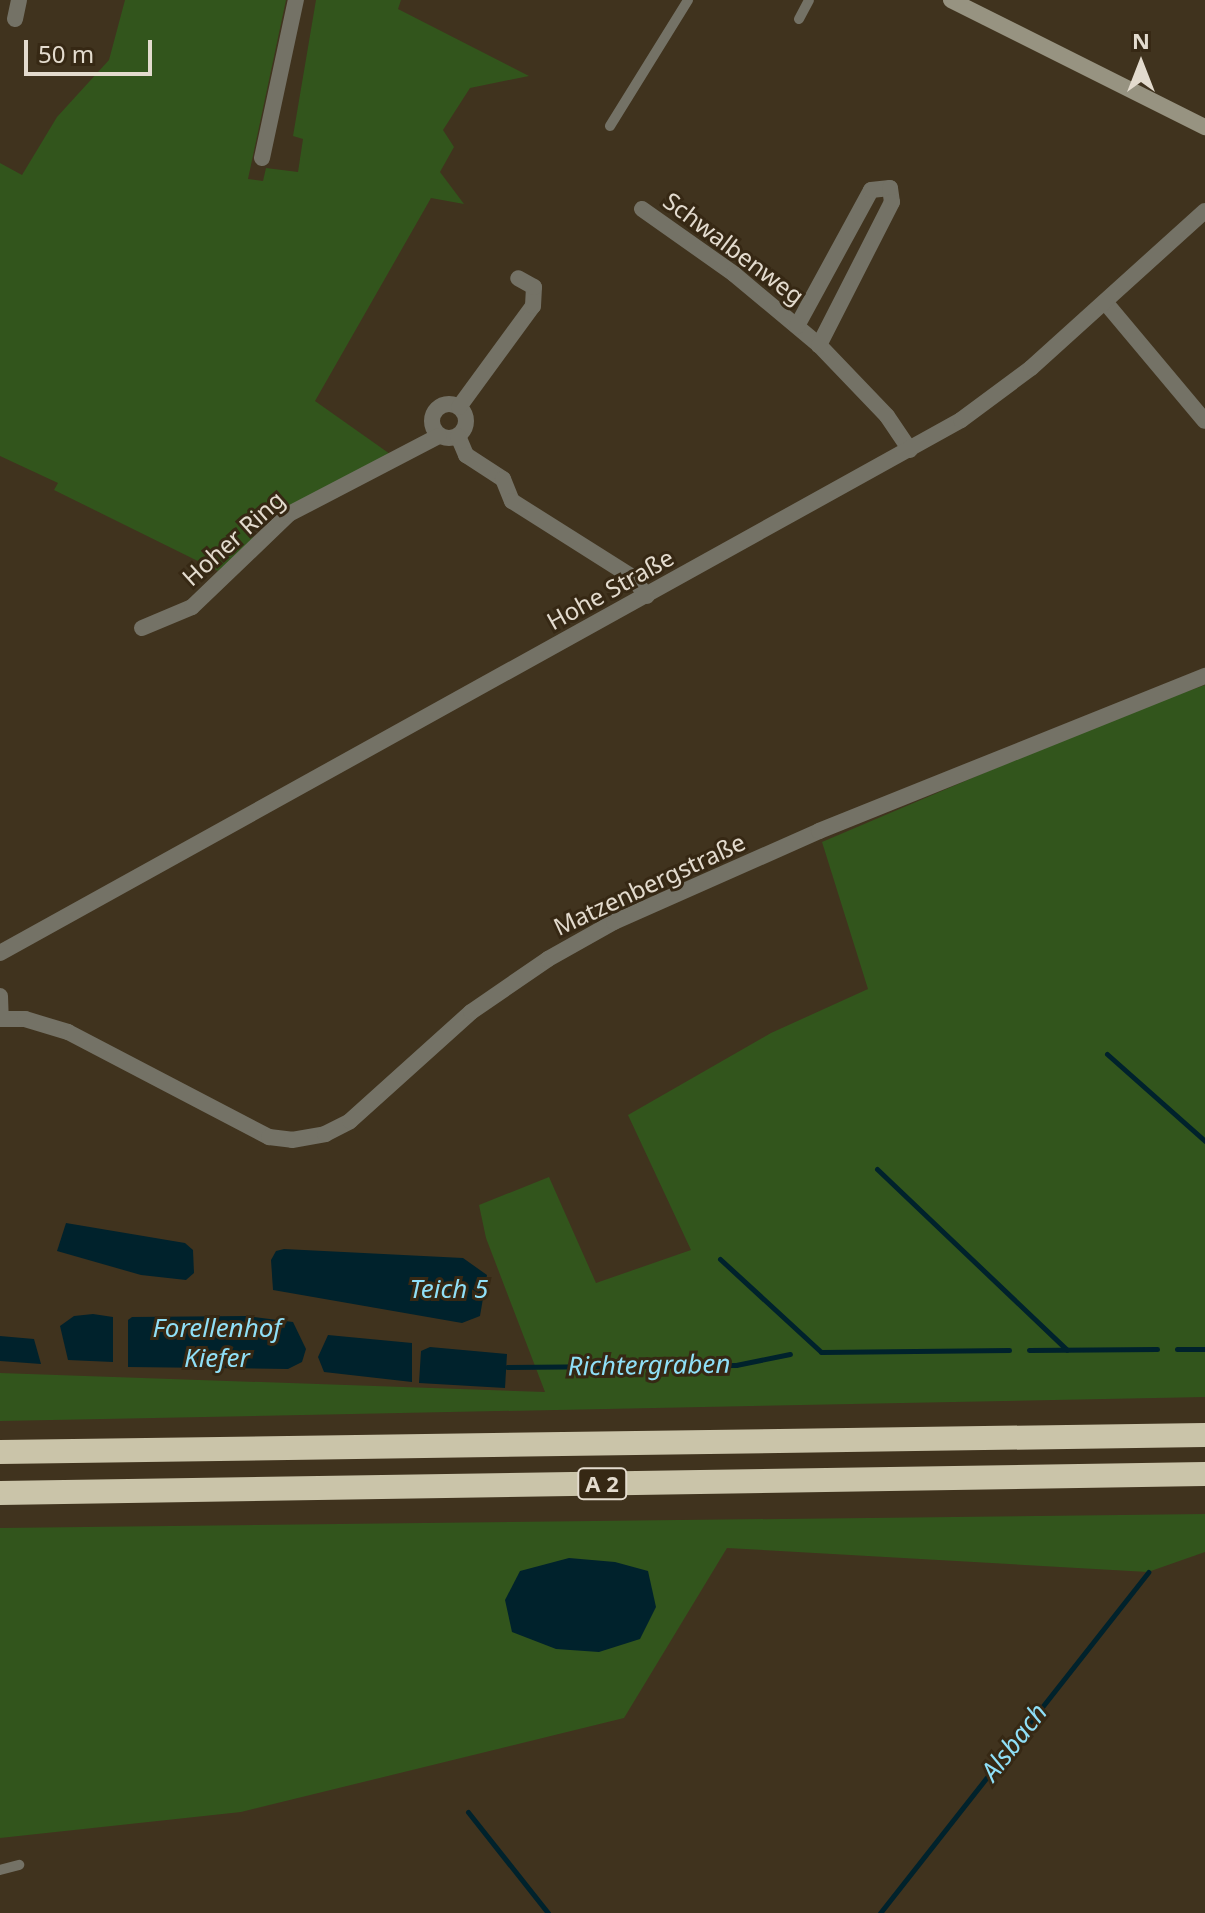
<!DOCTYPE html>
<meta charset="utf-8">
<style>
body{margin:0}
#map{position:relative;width:1205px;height:1913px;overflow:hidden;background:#40331e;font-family:"Noto Sans",sans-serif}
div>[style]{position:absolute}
.green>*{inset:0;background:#32551c}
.water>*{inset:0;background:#00222c}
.stream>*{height:5px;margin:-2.5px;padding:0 2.5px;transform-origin:2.5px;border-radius:2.5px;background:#00222c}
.lane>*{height:10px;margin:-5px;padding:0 5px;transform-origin:5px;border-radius:5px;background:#747266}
.street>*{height:16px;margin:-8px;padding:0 8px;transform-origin:8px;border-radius:8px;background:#747266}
.street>.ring{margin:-8px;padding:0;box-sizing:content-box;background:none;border:16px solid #747266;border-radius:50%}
.secondary>*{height:16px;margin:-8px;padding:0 8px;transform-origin:8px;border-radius:8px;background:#979381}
.highway>*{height:24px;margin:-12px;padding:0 12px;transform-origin:12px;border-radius:12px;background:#cac4a9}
span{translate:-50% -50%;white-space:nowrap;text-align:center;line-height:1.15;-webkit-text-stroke:6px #362814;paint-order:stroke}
.shield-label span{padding:2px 6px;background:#362814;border:2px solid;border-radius:6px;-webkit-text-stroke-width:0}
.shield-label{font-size:22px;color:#e3dbce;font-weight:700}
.street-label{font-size:24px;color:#e3dbce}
.water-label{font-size:26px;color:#8fdff7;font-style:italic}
.north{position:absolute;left:1101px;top:24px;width:80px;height:80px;-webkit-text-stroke:6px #362814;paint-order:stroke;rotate:0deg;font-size:22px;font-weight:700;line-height:32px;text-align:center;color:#e3dbce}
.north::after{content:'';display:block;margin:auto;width:28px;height:36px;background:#e3dbce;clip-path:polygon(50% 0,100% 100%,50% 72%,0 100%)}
.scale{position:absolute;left:24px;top:40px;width:128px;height:36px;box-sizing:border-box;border:4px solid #e3dbce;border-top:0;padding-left:10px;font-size:24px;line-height:28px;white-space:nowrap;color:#e3dbce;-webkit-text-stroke:6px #362814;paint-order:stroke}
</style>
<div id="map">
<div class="green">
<div style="clip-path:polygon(125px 0,286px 0,248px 179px,263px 181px,266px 168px,298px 172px,303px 139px,293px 136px,316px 0,401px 0,398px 9px,529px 76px,470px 88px,443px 130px,454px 147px,440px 172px,464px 204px,431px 198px,315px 401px,390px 454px,293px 506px,257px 511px,252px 541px,218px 571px,54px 490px,58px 483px,0 456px,0 163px,22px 175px,57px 117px,109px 60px)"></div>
<div style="clip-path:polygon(1205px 685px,1205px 1397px,0 1421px,0 1373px,545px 1392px,486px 1238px,479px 1205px,549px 1177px,596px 1283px,691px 1250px,628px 1115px,771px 1033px,868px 989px,822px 842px,1113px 718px)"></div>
<div style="clip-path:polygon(1205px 1514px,1205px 1552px,1148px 1572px,727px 1548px,624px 1718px,241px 1812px,0 1838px,0 1528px)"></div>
</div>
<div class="water">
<div style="clip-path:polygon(66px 1223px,185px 1243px,193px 1250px,194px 1273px,186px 1280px,141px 1275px,57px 1251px)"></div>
<div style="clip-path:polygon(284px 1249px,463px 1258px,487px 1275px,480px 1316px,462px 1323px,273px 1290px,271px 1260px,276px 1251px)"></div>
<div style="clip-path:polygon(93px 1314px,113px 1317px,113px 1362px,68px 1360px,60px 1326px,74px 1316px)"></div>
<div style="clip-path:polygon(246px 1316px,293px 1322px,306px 1349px,302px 1362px,288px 1369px,128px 1367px,128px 1320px,132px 1317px)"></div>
<div style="clip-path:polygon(328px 1335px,412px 1343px,412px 1382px,324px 1372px,318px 1357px)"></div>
<div style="clip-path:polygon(0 1336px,34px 1339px,41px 1364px,0 1361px)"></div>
<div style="clip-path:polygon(430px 1347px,507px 1354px,505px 1388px,419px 1383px,421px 1351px)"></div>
<div style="clip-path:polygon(569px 1558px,615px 1562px,648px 1571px,656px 1607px,640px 1639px,599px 1652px,556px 1649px,512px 1632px,505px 1600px,520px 1571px)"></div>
</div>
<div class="stream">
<div style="left:1107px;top:1054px;width:131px;rotate:41.6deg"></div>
<div style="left:877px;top:1169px;width:262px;rotate:43.6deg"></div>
<div style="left:720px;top:1259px;width:137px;rotate:42.6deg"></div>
<div style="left:821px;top:1352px;width:188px;rotate:-0.6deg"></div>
<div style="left:1177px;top:1349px;width:28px"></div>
<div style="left:1029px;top:1350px;width:128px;rotate:-0.4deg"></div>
<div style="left:507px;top:1367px;width:229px;rotate:-0.5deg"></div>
<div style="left:736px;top:1365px;width:55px;rotate:-11.5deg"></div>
<div style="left:468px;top:1812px;width:129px;rotate:51.6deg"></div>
<div style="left:880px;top:1913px;width:434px;rotate:-51.8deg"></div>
</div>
<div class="lane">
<div style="left:799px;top:19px;width:21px;rotate:-62deg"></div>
<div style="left:610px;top:126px;width:148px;rotate:-58.2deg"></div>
<div style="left:0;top:1870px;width:20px;rotate:-15deg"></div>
</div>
<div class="street">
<div style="left:15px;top:19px;width:19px;rotate:-78deg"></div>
<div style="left:262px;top:158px;width:162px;rotate:-77.9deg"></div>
<div style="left:642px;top:209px;width:113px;rotate:35.2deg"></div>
<div style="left:734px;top:274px;width:111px;rotate:39.9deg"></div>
<div style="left:819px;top:345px;width:98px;rotate:46.2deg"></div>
<div style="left:887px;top:416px;width:41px;rotate:55.9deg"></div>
<div style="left:1105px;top:302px;width:155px;rotate:50deg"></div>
<div style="left:797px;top:326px;width:155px;rotate:-61.4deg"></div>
<div style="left:871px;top:190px;width:19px;rotate:-6deg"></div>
<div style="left:890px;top:188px;width:14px;rotate:82deg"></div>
<div style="left:892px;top:202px;width:161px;rotate:117deg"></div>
<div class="ring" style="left:432px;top:404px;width:18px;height:18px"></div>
<div style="left:459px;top:407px;width:125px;rotate:-53.8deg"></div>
<div style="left:533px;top:306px;width:19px;rotate:-87deg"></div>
<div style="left:534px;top:287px;width:18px;rotate:-151deg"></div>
<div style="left:458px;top:436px;width:21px;rotate:67deg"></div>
<div style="left:466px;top:455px;width:44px;rotate:33deg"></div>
<div style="left:503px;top:479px;width:24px;rotate:68deg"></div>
<div style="left:512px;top:501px;width:142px;rotate:32.3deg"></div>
<div style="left:632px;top:577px;width:24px;rotate:52deg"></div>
<div style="left:142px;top:628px;width:54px;rotate:-22.8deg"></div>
<div style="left:192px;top:607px;width:134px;rotate:-43.8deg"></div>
<div style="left:289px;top:514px;width:169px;rotate:-27.5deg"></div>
<div style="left:0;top:953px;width:1099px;rotate:-29.01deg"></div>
<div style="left:961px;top:420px;width:87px;rotate:-36.6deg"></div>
<div style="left:1031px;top:368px;width:234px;rotate:-42.1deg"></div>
<div style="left:0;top:996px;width:23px;rotate:88deg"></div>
<div style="left:0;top:1019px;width:25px"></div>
<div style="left:25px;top:1019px;width:45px;rotate:16.8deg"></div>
<div style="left:68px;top:1032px;width:227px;rotate:27.6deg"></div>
<div style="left:269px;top:1137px;width:23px;rotate:7deg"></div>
<div style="left:292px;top:1140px;width:34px;rotate:-10deg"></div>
<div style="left:325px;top:1134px;width:28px;rotate:-27deg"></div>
<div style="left:350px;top:1121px;width:163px;rotate:-42deg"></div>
<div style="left:471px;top:1012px;width:93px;rotate:-34.5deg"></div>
<div style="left:548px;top:959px;width:76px;rotate:-29.3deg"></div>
<div style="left:614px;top:922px;width:224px;rotate:-23.9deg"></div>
<div style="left:819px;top:831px;width:416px;rotate:-21.9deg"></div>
</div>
<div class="secondary">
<div style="left:951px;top:0;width:284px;rotate:26.6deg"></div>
</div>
<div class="highway">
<div style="left:0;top:1452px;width:1205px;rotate:-0.81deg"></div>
<div style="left:0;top:1493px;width:1205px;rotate:-0.9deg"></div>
</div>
<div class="shield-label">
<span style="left:602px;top:1484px">A 2</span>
</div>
<div class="street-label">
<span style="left:734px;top:248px;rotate:37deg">Schwalbenweg</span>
<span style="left:233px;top:538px;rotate:-42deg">Hoher Ring</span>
<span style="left:610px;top:589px;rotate:-29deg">Hohe Straße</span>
<span style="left:649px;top:884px;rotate:-25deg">Matzenbergstraße</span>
</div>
<div class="water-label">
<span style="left:449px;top:1289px">Teich 5</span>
<span style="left:217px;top:1343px">Forellenhof<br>Kiefer</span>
<span style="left:649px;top:1365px;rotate:-1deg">Richtergraben</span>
<span style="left:1014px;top:1742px;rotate:-52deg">Alsbach</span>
</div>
<div class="north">N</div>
<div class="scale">50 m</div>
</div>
